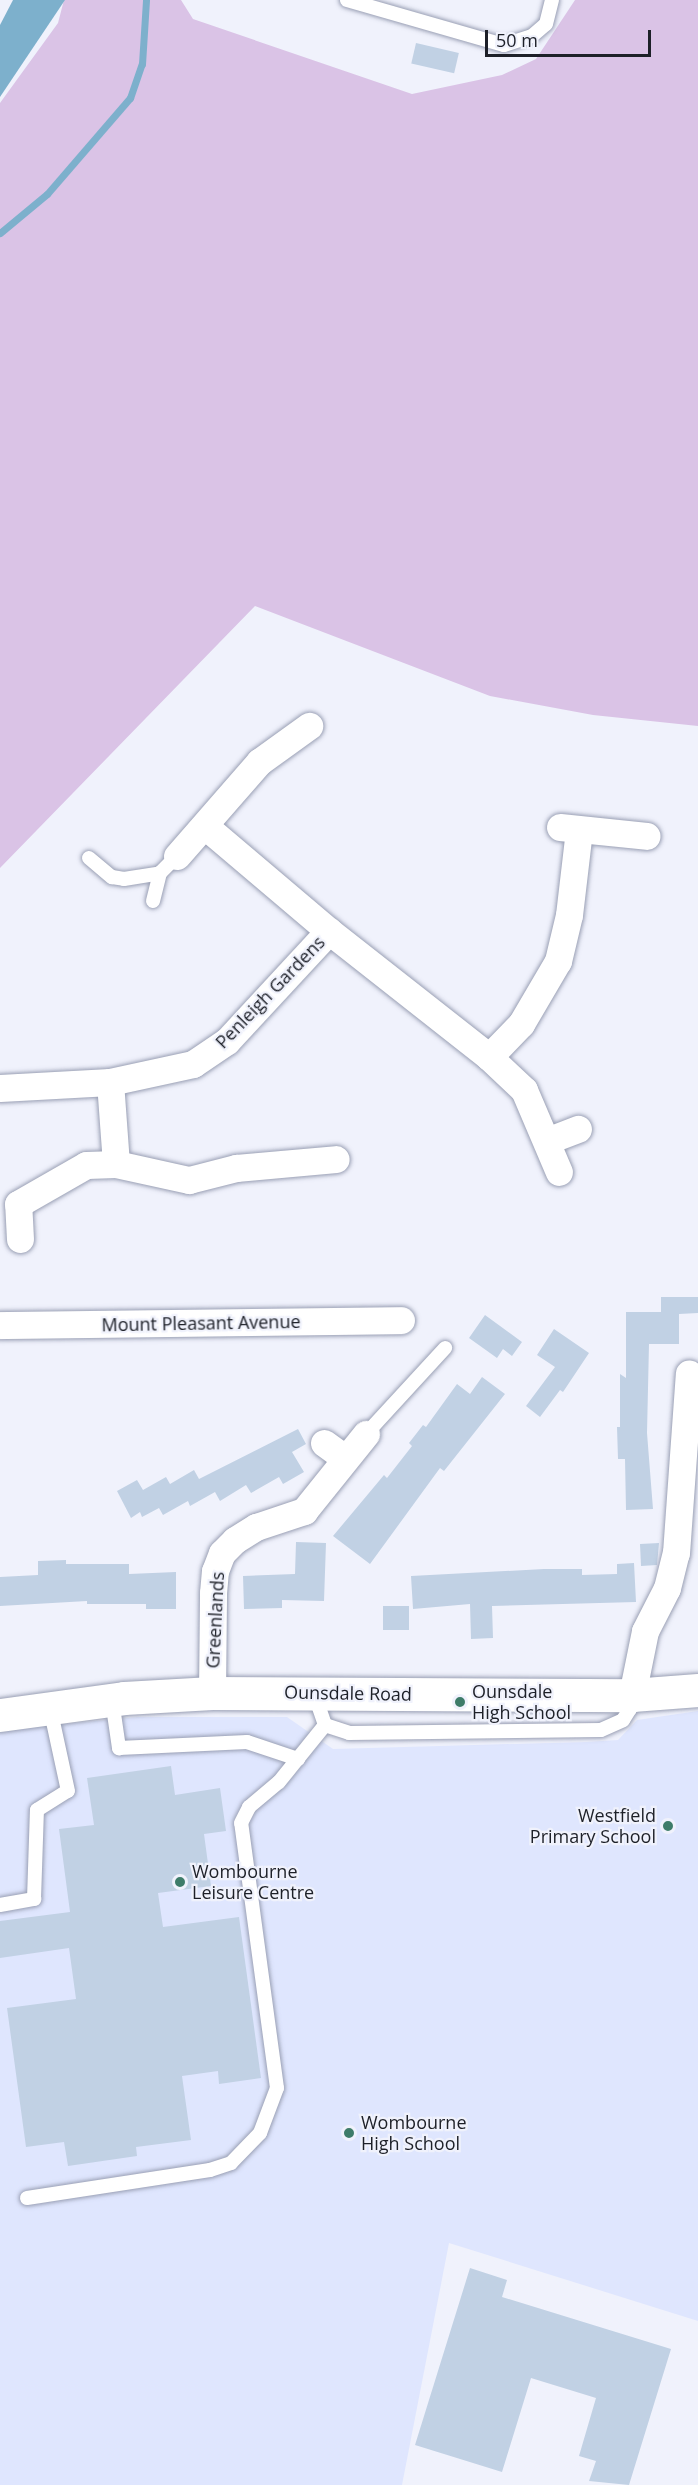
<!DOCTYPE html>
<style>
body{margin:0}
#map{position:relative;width:698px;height:2485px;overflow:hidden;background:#f0f2fc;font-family:"Open Sans",sans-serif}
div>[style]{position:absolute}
.built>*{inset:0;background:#dfe6fe}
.green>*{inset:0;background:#dac3e6}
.water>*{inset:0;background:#7db0cc}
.stream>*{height:7px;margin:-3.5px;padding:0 3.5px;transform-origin:3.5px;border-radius:3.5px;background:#7db0cc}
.building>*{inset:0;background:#c1d1e4;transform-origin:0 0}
.roads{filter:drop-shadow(0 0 2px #999fb4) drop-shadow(0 0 2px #999fb4)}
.service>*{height:14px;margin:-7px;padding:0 7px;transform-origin:7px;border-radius:7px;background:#fff}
.minor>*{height:27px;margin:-13.5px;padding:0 13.5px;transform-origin:13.5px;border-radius:13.5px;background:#fff}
.tertiary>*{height:33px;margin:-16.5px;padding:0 16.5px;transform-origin:16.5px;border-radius:16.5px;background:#fff}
.dots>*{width:16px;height:16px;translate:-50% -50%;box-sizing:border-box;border:3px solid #f0f2fc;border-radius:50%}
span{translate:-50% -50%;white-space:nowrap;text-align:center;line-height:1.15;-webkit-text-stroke:4.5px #f0f2fc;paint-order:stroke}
.street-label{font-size:18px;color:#1d2028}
.poi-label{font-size:18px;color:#1d2028}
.left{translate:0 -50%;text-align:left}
.right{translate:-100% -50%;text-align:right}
.scale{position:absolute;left:485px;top:30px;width:166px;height:27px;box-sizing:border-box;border:3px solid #1d2028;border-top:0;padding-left:8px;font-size:18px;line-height:21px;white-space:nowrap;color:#1d2028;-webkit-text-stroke:4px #f0f2fc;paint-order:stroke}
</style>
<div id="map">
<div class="built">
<div style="clip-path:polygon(698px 1711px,698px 2321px,449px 2243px,402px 2485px,0 2485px,0 1730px,138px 1717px,287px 1717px,333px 1749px,587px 1742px,618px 1740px,637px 1720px)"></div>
</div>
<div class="green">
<div style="clip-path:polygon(64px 0,181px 0,193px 19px,412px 94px,502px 75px,536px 59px,575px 0,698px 0,698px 726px,593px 715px,490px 696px,255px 606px,0 868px,0 103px,58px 23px)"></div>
</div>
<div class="water">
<div style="clip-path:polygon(13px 0,65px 0,0 97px,0 25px)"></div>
</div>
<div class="stream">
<div style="left:0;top:233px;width:61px;rotate:-39.7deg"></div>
<div style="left:47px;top:194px;width:127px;rotate:-49.2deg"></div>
<div style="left:130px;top:98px;width:36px;rotate:-71deg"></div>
<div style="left:142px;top:64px;width:64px;rotate:-86.4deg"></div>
</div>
<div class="building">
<div style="left:416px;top:43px;width:44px;height:21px;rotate:13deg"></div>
<div style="clip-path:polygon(661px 1297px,698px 1297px,698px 1313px,679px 1314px,679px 1344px,649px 1344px,647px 1433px,653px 1509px,626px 1510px,625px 1459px,618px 1459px,617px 1427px,620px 1427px,620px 1374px,626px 1378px,626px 1312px,661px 1312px)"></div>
<div style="clip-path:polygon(485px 1315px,522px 1342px,512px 1356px,503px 1349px,497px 1358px,469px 1338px)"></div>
<div style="clip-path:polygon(554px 1329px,589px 1353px,563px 1392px,560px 1390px,540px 1417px,526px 1406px,555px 1367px,537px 1355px)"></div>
<div style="clip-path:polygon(482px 1377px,505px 1394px,444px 1471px,440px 1468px,370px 1564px,333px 1536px,384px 1475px,387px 1478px,412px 1446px,409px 1443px,423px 1425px,426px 1427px,457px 1384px,470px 1394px)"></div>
<div style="clip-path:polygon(298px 1429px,306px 1444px,292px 1452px,304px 1472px,283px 1484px,279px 1477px,251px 1493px,246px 1485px,220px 1501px,215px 1492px,190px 1506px,188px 1501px,163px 1515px,159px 1508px,142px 1517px,140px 1512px,131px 1518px,117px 1491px,137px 1480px,143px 1490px,166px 1477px,170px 1484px,194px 1470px,199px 1479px)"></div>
<div style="clip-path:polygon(296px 1542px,326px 1543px,324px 1601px,282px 1600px,282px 1608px,244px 1609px,243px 1576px,295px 1574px)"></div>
<div style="clip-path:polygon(659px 1543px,657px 1565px,641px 1566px,640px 1544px)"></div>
<div style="clip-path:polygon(66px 1560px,66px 1564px,129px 1564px,129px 1574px,176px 1572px,176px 1609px,146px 1609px,146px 1604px,87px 1604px,87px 1601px,0 1606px,0 1577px,38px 1575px,38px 1561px)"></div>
<div style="clip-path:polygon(634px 1563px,636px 1602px,492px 1606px,493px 1638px,471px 1639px,470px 1604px,413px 1609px,411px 1576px,544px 1569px,582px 1569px,582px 1575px,617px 1574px,617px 1564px)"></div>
<div style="left:409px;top:1606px;width:24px;height:26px;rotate:90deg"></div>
<div style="clip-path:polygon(171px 1766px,175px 1795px,220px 1788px,226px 1831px,204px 1834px,211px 1886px,158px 1893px,163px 1927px,239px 1917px,261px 2078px,219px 2084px,218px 2071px,182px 2076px,191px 2140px,136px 2147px,137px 2156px,68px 2166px,64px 2142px,26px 2147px,7px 2008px,76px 1999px,69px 1948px,0 1958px,0 1921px,70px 1912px,59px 1829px,94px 1825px,87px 1778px)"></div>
<div style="clip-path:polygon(470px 2268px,507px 2280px,502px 2297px,671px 2349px,629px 2485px,589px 2481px,596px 2461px,579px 2456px,596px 2398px,531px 2378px,502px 2472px,415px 2445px)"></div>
</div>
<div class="roads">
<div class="service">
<div style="left:347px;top:0;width:163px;rotate:16deg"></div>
<div style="left:504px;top:45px;width:29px;rotate:-18deg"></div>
<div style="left:532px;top:36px;width:18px;rotate:-41deg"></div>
<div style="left:546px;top:24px;width:25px;rotate:-76deg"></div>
<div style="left:89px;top:858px;width:30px;rotate:40deg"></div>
<div style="left:112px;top:877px;width:12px;rotate:9deg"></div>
<div style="left:124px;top:879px;width:36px;rotate:-9deg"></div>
<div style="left:160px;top:873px;width:24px;rotate:-45deg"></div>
<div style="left:153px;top:901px;width:29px;rotate:-76deg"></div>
<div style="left:366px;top:1434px;width:117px;rotate:-47.4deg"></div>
<div style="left:314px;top:1693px;width:34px;rotate:71deg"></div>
<div style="left:325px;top:1725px;width:25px;rotate:18deg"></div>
<div style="left:349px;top:1733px;width:252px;rotate:-0.7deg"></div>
<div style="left:601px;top:1730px;width:24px;rotate:-24deg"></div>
<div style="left:623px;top:1720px;width:13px;rotate:-58deg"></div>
<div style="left:630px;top:1709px;width:14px;rotate:-82deg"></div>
<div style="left:112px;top:1700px;width:49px;rotate:81.7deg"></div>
<div style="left:119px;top:1748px;width:128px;rotate:-2.7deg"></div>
<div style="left:247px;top:1742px;width:54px;rotate:18.4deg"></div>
<div style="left:0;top:1905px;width:35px;rotate:-10deg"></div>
<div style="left:34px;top:1899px;width:89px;rotate:-88.1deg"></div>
<div style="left:37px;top:1810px;width:36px;rotate:-32deg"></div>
<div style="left:68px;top:1791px;width:85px;rotate:-102.2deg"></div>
<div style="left:27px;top:2198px;width:185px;rotate:-8.7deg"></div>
<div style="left:210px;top:2170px;width:22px;rotate:-18deg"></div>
<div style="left:231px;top:2163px;width:42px;rotate:-46deg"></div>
<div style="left:260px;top:2133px;width:48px;rotate:-69.3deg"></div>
<div style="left:277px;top:2088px;width:267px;rotate:-97.7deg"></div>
<div style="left:241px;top:1823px;width:18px;rotate:-63deg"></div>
<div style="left:249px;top:1807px;width:39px;rotate:-40deg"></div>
<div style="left:279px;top:1782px;width:73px;rotate:-51.1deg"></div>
</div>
<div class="minor">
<div style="left:205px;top:826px;width:162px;rotate:40.3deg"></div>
<div style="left:329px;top:931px;width:204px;rotate:38.2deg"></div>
<div style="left:489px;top:1057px;width:48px;rotate:43.3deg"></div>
<div style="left:524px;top:1090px;width:89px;rotate:66.9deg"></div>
<div style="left:560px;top:827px;width:87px;rotate:5.9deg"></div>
<div style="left:177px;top:856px;width:125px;rotate:-48.9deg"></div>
<div style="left:259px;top:762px;width:62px;rotate:-35.8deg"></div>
<div style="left:489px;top:1057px;width:46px;rotate:-45.9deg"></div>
<div style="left:521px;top:1024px;width:73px;rotate:-59.6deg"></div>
<div style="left:558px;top:961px;width:47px;rotate:-76.6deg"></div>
<div style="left:569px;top:915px;width:86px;rotate:-83.3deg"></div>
<div style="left:110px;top:1082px;width:82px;rotate:85.8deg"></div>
<div style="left:0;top:1088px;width:110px;rotate:-3.1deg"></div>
<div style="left:110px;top:1082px;width:85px;rotate:-12.2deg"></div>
<div style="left:193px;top:1064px;width:41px;rotate:-34.1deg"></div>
<div style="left:227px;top:1041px;width:150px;rotate:-47.2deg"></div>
<div style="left:549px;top:1140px;width:31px;rotate:-21deg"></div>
<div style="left:20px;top:1239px;width:35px;rotate:-93deg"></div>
<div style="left:18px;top:1204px;width:78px;rotate:-29.8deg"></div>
<div style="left:86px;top:1165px;width:30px;rotate:-2deg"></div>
<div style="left:116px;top:1164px;width:75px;rotate:12.4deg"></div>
<div style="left:189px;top:1180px;width:49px;rotate:-14.3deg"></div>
<div style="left:236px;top:1168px;width:100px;rotate:-5.1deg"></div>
<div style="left:0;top:1325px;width:401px;rotate:-0.7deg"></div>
<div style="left:324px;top:1443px;width:26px;rotate:36deg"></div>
<div style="left:212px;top:1693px;width:100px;rotate:-89.4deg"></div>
<div style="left:213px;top:1593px;width:22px;rotate:-85deg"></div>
<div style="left:215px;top:1571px;width:19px;rotate:-69deg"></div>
<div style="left:222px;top:1553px;width:18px;rotate:-45deg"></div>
<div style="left:235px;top:1540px;width:25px;rotate:-32deg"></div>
<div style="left:256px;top:1527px;width:51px;rotate:-18.4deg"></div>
<div style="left:304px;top:1511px;width:99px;rotate:-51.2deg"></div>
<div style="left:632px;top:1695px;width:65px;rotate:-78.5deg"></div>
<div style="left:645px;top:1631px;width:48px;rotate:-62.9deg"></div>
<div style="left:667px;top:1588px;width:36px;rotate:-76deg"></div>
<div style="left:676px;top:1553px;width:180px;rotate:-85.9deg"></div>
</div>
<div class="tertiary">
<div style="left:0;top:1715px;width:125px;rotate:-7.8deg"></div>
<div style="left:124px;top:1698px;width:88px;rotate:-3.3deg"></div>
<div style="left:212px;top:1693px;width:420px;rotate:0.3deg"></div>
<div style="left:632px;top:1695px;width:66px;rotate:-4.3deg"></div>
</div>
</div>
<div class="dots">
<div style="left:460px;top:1702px;background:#3e7c69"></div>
<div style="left:668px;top:1826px;background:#3e7c69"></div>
<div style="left:180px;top:1882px;background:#3e7c69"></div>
<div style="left:349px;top:2133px;background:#3e7c69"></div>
</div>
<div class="street-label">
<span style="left:270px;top:992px;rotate:-46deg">Penleigh Gardens</span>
<span style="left:201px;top:1323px;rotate:-1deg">Mount Pleasant Avenue</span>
<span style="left:215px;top:1620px;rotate:-87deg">Greenlands</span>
<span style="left:348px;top:1693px;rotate:1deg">Ounsdale Road</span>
</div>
<div class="poi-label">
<span class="left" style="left:472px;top:1702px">Ounsdale<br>High School</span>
<span class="right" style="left:656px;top:1826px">Westfield<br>Primary School</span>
<span class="left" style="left:192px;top:1882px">Wombourne<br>Leisure Centre</span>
<span class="left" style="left:361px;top:2133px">Wombourne<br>High School</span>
</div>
<div class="scale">50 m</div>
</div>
